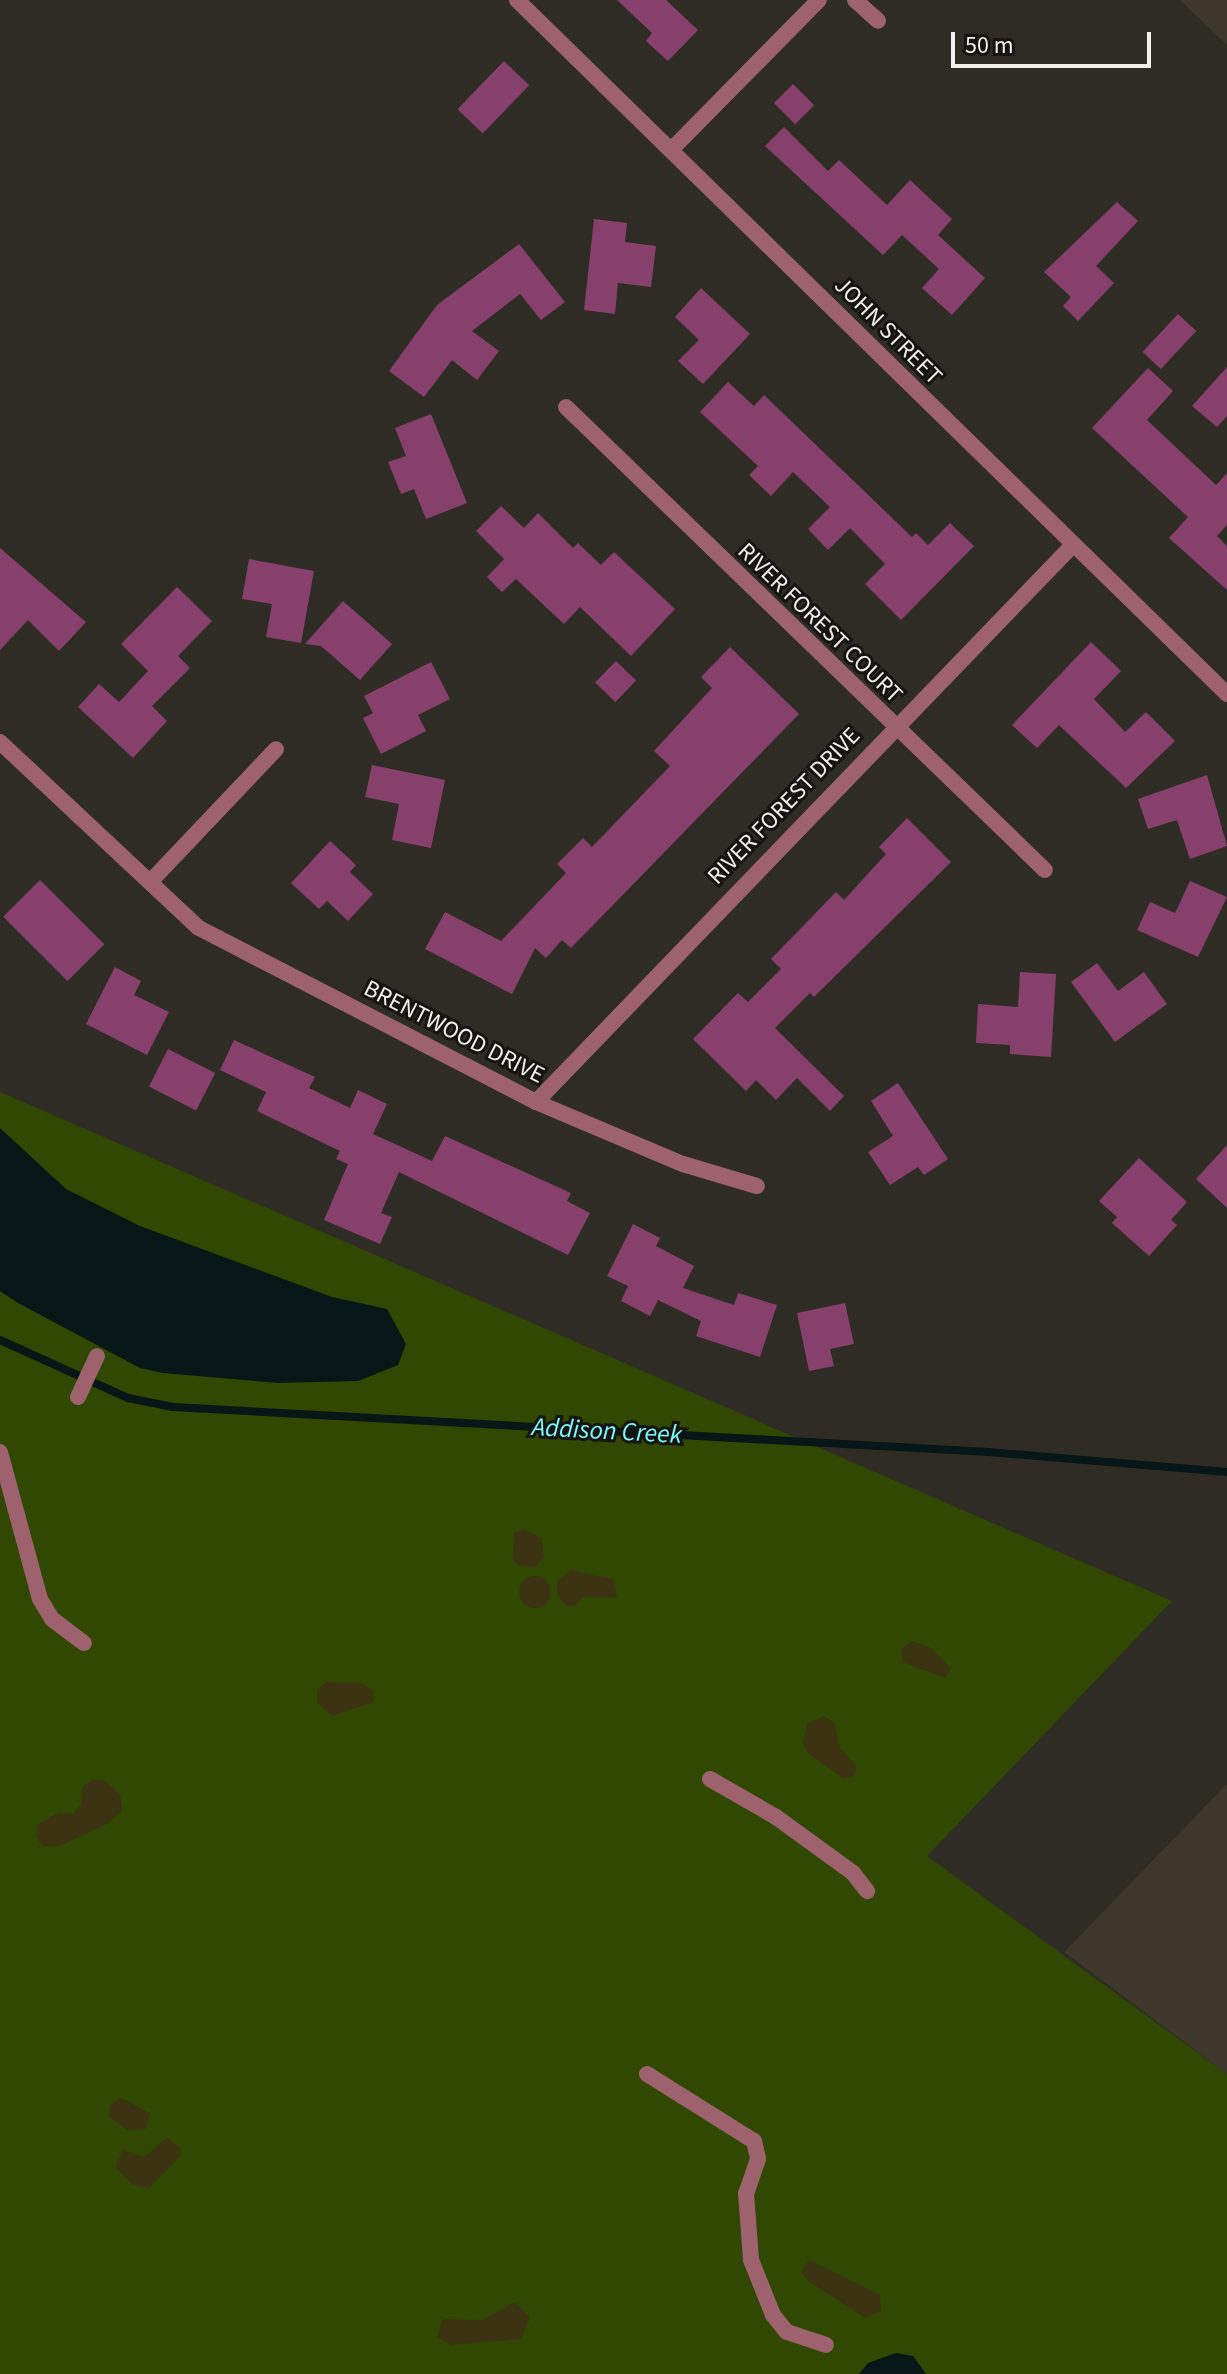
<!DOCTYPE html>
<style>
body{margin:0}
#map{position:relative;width:1227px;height:2374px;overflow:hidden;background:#2f2c26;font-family:"Source Sans 3",sans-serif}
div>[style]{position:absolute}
.built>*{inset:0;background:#3d372c}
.green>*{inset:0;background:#304801}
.sand>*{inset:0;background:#3c3313}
.round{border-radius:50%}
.water>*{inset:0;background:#071717}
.stream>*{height:8px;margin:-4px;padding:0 4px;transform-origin:4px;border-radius:4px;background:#071717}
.building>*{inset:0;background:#86406b;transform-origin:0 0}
.lane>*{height:16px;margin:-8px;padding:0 8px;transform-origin:8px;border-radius:8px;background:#9d626e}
.street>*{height:16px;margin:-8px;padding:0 8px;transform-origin:8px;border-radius:8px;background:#9d626e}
span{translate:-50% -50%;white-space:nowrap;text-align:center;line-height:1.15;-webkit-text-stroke:6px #161412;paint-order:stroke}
.street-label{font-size:24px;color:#f2f0ec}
.water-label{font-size:26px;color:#7bfafc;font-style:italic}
.scale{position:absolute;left:951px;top:32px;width:200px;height:36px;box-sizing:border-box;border:4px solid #f2f0ec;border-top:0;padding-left:10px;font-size:24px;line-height:28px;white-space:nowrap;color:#f2f0ec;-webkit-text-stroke:6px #161412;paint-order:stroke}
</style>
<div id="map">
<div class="built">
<div style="clip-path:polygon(1180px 0,1227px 0,1227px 45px)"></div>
<div style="clip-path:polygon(1227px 1784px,1227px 2074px,1064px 1952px)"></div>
</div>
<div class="green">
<div style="clip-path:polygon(0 1092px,1172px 1601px,927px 1856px,1227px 2074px,1227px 2374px,0 2374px)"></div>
</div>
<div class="sand">
<div style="clip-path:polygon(525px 1529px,542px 1539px,544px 1557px,535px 1567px,519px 1566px,513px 1559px,514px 1533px)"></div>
<div style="clip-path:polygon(570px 1570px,614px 1579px,617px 1598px,583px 1597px,575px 1606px,566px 1606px,557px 1594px,557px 1582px)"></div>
<div class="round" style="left:519px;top:1576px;width:32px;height:32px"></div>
<div style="clip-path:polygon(912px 1641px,929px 1647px,947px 1664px,951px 1669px,945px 1678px,903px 1662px,901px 1649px)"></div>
<div style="clip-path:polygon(326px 1682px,362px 1683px,372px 1690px,374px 1702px,332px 1716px,317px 1702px,317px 1690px)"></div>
<div style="clip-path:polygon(824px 1716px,834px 1723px,840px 1748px,857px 1767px,853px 1777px,843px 1778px,809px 1754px,803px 1743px,807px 1724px)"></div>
<div style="clip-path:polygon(91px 1780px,103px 1780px,120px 1794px,122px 1811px,107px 1824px,57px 1847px,42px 1846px,36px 1836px,37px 1825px,59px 1812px,73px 1814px,81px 1804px,82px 1788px)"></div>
<div style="clip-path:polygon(121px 2098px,150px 2113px,146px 2129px,127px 2130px,109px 2116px,111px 2104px)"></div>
<div style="clip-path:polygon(167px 2138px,181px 2149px,181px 2155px,149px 2188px,132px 2184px,115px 2167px,123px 2150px,144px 2157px)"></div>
<div style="clip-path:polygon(809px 2260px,880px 2295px,881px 2311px,865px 2318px,808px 2281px,801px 2272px)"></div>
<div style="clip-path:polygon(515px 2302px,530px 2318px,521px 2339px,451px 2345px,437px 2337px,443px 2319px,482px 2320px)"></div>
</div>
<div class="water">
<div style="clip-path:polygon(0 1128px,66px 1189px,140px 1226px,332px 1297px,387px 1309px,406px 1344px,398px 1365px,358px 1381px,278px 1383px,163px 1373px,140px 1368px,18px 1303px,0 1291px)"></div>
<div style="clip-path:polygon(896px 2353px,913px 2356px,926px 2374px,859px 2374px,868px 2363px)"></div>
</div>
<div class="stream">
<div style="left:0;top:1340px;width:141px;rotate:24.4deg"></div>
<div style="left:128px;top:1398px;width:46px;rotate:11.3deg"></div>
<div style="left:173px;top:1407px;width:817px;rotate:3.16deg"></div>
<div style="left:989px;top:1452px;width:239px;rotate:4.8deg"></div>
</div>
<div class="building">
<div style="clip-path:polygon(617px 0,666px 0,698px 30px,668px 61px,646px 41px,652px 33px)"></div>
<div style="left:504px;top:61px;width:35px;height:67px;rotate:44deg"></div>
<div style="left:793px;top:84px;width:30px;height:27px;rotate:45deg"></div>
<div style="clip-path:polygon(784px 127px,828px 171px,839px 160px,887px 205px,910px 180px,952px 219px,938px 235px,985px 278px,952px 315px,922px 288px,939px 269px,902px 235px,883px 255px,765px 146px)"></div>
<div style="clip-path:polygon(1117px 202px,1138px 221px,1096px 266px,1114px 283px,1078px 321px,1063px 306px,1071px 297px,1044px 272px)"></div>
<div style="clip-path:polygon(594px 219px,627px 223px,625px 242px,656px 246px,651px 287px,618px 283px,615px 314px,584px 310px)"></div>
<div style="clip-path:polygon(519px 244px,565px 302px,541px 320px,520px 294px,472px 331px,499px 351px,477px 380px,452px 360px,424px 397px,389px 371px,437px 305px)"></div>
<div style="clip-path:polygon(701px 288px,750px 334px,703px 384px,678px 361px,699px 340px,675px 317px)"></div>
<div style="left:1178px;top:314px;width:25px;height:52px;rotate:43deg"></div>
<div style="clip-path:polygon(1227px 367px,1227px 416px,1217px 427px,1192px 406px)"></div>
<div style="clip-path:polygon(1148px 368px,1173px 391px,1147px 420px,1216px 485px,1227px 473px,1227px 525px,1217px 536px,1227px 546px,1227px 590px,1169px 538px,1188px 517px,1092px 428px)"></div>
<div style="clip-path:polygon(728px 382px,754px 406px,764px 395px,912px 537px,916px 533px,928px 545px,950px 523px,974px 546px,901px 620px,865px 584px,885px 564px,850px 528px,828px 550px,808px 529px,830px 507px,793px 472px,771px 496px,749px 475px,758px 466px,700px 412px)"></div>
<div style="clip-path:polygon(431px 414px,467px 503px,426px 519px,414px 489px,401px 494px,388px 462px,406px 456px,395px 428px)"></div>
<div style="clip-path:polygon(501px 506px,524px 528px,538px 513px,573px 548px,578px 543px,601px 565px,614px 552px,675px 609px,631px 656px,580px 607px,564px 624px,516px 579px,502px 592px,487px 577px,504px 559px,476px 531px)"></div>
<div style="clip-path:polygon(0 548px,86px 622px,59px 651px,28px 620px,0 650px)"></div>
<div style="clip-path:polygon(249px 559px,314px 571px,301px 643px,266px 637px,272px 604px,242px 599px)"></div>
<div style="clip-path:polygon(177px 587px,212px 621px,178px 656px,190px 668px,152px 706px,167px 721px,133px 758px,78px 707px,99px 684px,119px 702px,148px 671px,121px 644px)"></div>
<div style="clip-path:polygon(343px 601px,392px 644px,360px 680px,321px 646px,305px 644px)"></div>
<div style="clip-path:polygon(1091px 642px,1121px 671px,1094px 699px,1125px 732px,1146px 712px,1175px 741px,1126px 788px,1059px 725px,1037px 748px,1012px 725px)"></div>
<div style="clip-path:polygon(730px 647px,799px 714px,571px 948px,562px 940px,546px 958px,535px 948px,512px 994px,425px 949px,445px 912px,501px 941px,566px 873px,557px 864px,583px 838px,592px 847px,670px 766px,654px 751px,712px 688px,701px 677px)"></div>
<div style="left:616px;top:661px;width:28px;height:30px;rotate:44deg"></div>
<div style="clip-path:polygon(431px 662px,450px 699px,418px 715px,426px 731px,381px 754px,363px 718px,373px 713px,364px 696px)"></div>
<div style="clip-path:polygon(372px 765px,445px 780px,431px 848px,392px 840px,399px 804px,365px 797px)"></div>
<div style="clip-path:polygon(1207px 775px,1227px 846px,1190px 859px,1177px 820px,1148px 829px,1138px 799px)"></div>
<div style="clip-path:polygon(907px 818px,951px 862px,814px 997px,810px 993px,775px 1028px,844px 1096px,830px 1111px,797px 1078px,776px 1100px,756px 1080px,746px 1091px,693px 1039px,738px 993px,748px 1002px,781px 969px,771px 959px,836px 892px,844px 900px,886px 854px,879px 847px)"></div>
<div style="clip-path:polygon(330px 841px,356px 865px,350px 872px,373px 894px,348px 921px,327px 901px,319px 909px,291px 883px)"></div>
<div style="left:40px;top:880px;width:91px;height:52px;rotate:45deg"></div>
<div style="clip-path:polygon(1190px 881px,1227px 897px,1198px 957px,1137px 930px,1150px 902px,1175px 913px)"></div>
<div style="clip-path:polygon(1097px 963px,1118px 991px,1144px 972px,1167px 1004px,1115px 1042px,1071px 982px)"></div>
<div style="clip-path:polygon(115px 967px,141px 981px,134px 995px,169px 1012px,147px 1055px,86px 1024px)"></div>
<div style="clip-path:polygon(1020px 972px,1056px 974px,1051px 1057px,1010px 1054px,1010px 1045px,976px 1043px,978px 1004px,1018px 1007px)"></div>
<div style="clip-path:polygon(234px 1040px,315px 1077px,309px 1088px,350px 1108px,358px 1090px,387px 1104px,373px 1134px,432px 1161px,445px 1136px,571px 1193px,567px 1201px,590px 1213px,568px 1255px,399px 1172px,381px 1213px,392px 1217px,380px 1244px,324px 1220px,348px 1164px,336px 1159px,340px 1151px,257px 1111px,266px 1092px,220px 1070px)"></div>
<div style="left:168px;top:1049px;width:53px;height:42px;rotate:27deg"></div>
<div style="clip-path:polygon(898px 1083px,948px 1159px,924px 1175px,918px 1167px,890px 1185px,868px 1152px,893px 1136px,871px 1101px)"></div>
<div style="clip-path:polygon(1227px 1145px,1227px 1208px,1196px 1179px)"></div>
<div style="clip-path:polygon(1139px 1158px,1187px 1202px,1171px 1220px,1177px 1225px,1149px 1256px,1112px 1223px,1117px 1217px,1099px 1201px)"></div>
<div style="clip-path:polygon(633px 1224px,660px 1238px,656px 1246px,694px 1266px,683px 1288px,734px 1305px,738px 1293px,777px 1305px,760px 1357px,696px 1336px,701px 1321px,658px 1300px,650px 1316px,621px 1301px,628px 1286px,607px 1276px)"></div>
<div style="clip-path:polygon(845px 1303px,854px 1344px,830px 1349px,834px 1366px,809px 1371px,797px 1313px)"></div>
</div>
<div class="lane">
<div style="left:78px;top:1397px;width:45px;rotate:-65.1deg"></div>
<div style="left:0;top:1452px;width:152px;rotate:74.8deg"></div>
<div style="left:40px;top:1599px;width:23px;rotate:59deg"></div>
<div style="left:52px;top:1619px;width:40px;rotate:37deg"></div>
<div style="left:710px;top:1779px;width:76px;rotate:29.9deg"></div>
<div style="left:776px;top:1817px;width:95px;rotate:36deg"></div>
<div style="left:853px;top:1873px;width:23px;rotate:52deg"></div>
<div style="left:647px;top:2074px;width:126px;rotate:32.1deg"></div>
<div style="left:754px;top:2141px;width:18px;rotate:77deg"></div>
<div style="left:758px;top:2159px;width:36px;rotate:109deg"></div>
<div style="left:746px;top:2193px;width:67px;rotate:85.7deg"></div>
<div style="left:751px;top:2260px;width:59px;rotate:68.2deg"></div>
<div style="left:773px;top:2315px;width:22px;rotate:51deg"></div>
<div style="left:787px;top:2332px;width:41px;rotate:18.4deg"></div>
</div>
<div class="street">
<div style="left:517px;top:0;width:993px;rotate:44.35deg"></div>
<div style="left:855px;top:0;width:31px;rotate:42deg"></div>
<div style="left:672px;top:149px;width:209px;rotate:-45.4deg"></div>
<div style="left:566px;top:407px;width:666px;rotate:44.03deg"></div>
<div style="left:0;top:742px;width:272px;rotate:43.1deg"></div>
<div style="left:199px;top:928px;width:379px;rotate:27.3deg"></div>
<div style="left:536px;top:1102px;width:160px;rotate:22.9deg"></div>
<div style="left:683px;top:1164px;width:77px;rotate:16.6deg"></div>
<div style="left:150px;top:882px;width:183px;rotate:-46.5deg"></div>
<div style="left:536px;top:1102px;width:771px;rotate:-46.05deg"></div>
</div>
<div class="street-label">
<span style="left:888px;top:331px;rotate:45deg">JOHN STREET</span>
<span style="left:820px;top:623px;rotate:44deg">RIVER FOREST COURT</span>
<span style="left:784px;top:806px;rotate:-46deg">RIVER FOREST DRIVE</span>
<span style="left:454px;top:1032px;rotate:27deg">BRENTWOOD DRIVE</span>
</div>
<div class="water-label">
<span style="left:607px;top:1431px;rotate:3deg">Addison Creek</span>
</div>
<div class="scale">50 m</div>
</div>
